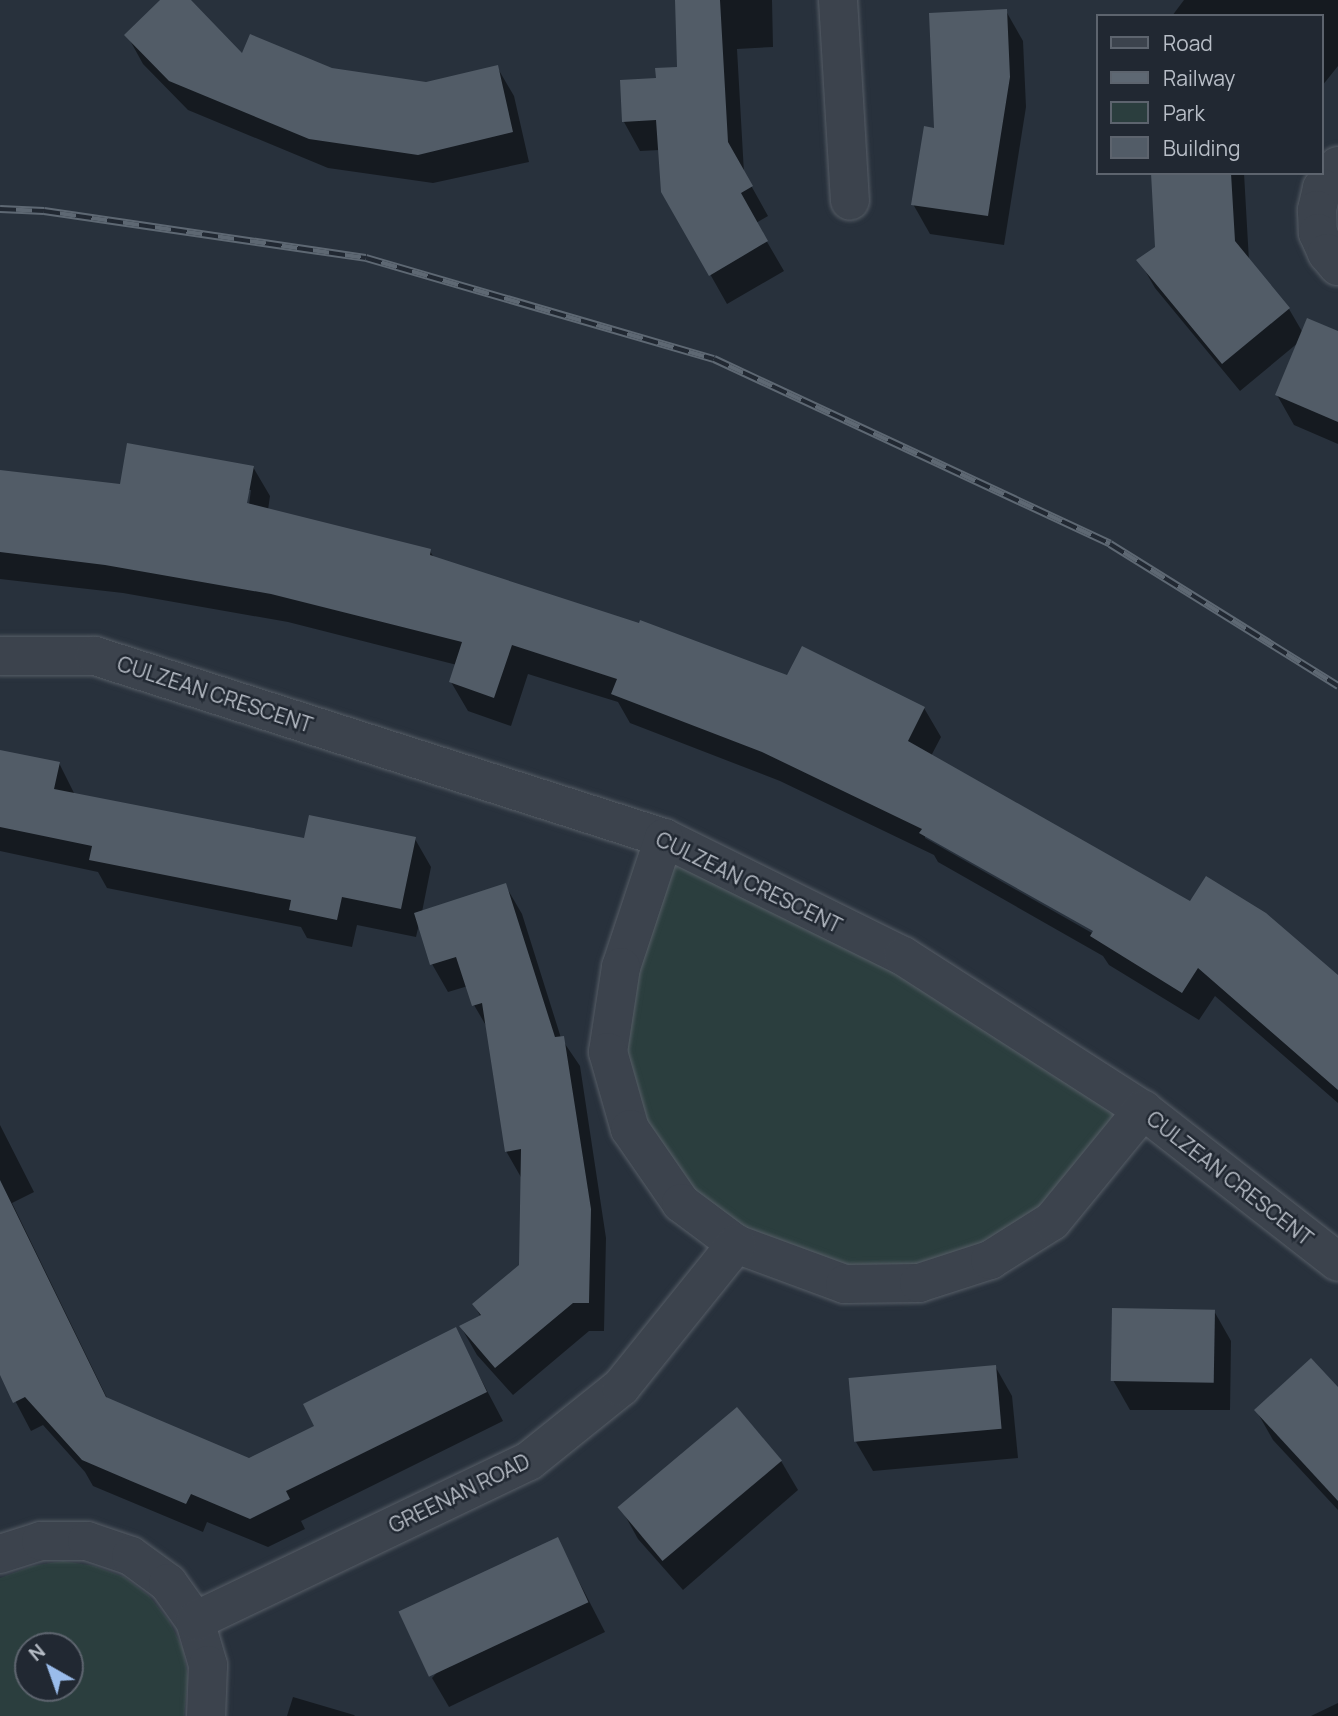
<!DOCTYPE html>
<style>
body{margin:0}
#map{position:relative;width:1338px;height:1716px;overflow:hidden;background:#28313c;font-family:Manrope,sans-serif}
div>[style]{position:absolute}
.green>*{inset:0;background:#2b3e3e}
.shadow>*{inset:0;background:#0007}
.building>*{inset:0;background:#525c67;transform-origin:0 0}
.roads{filter:drop-shadow(0 0 2px #575e67) drop-shadow(0 0 2px #575e67)}
.street>*{height:38px;margin:-19px;padding:0 19px;transform-origin:19px;border-radius:19px;background:#3c434d}
.rail>*{height:8px;margin-top:-4px;transform-origin:0;background:repeating-linear-gradient(90deg,#212832 0 16px,#5e6873 0 32px);box-sizing:border-box;border-block:2px solid #5e6873}
span{translate:-50% -50%;white-space:nowrap;text-align:center;line-height:1.15;-webkit-text-stroke:5px #212832;paint-order:stroke}
.street-label{font-size:21px;color:#b8bec7}
.legend{position:absolute;left:1096px;top:14px;width:228px;height:161px;box-sizing:border-box;background:#212832;border:2px solid #5d646e;margin:0;padding:9px 12px;list-style:none;font-size:21px;color:#b8bec7}
.legend li{display:flex;align-items:center;gap:14px;height:35px}
.legend b{width:35px;border:2px solid #5d646e}
.north{position:absolute;left:14px;top:1632px;width:70px;height:70px;box-sizing:border-box;background:#212832;border:2px solid #5d646e;border-radius:50%;rotate:320deg;font-size:19px;font-weight:700;line-height:28px;text-align:center;color:#b8bec7}
.north::after{content:'';display:block;margin:auto;width:24px;height:32px;background:#9abceb;clip-path:polygon(50% 0,100% 100%,50% 72%,0 100%)}
</style>
<div id="map">
<div class="green">
<div style="clip-path:polygon(664px 838px,1143px 1110px,1052px 1221px,919px 1283px,736px 1244px,630px 1129px,621px 967px)"></div>
<div style="clip-path:polygon(evenodd,63px 1561px,94px 1566px,124px 1577px,149px 1596px,169px 1621px,183px 1649px,188px 1678px,184px 1716px,0 1716px,0 1578px,32px 1566px,63px 1561px,28px 1646px,70px 1646px,70px 1688px,28px 1688px,28px 1646px)"></div>
</div>
<div class="shadow">
<div style="clip-path:polygon(163px 0,189px 0,243px 56px,426px 83px,497px 67px,514px 96px,529px 162px,433px 183px,328px 168px,188px 110px,143px 64px,127px 35px)"></div>
<div style="clip-path:polygon(677px 0,772px 0,773px 47px,737px 49px,744px 173px,768px 216px,756px 223px,784px 271px,727px 304px,663px 191px,660px 150px,640px 151px,624px 122px,657px 80px,679px 69px)"></div>
<div style="clip-path:polygon(1184px 0,1338px 0,1338px 66px,1322px 86px,1322px 16px,1172px 16px)"></div>
<div style="clip-path:polygon(1006px 11px,1023px 41px,1026px 107px,1004px 245px,930px 234px,913px 204px,936px 130px)"></div>
<div style="clip-path:polygon(1153px 173px,1244px 173px,1249px 261px,1289px 309px,1303px 333px,1338px 333px,1338px 444px,1294px 425px,1277px 395px,1299px 342px,1240px 391px,1155px 288px,1139px 260px,1157px 248px)"></div>
<div style="clip-path:polygon(evenodd,253px 467px,270px 496px,268px 510px,430px 551px,434px 558px,787px 677px,924px 708px,941px 737px,931px 756px,1190px 903px,1338px 977px,1338px 1103px,1215px 996px,1199px 1020px,1109px 965px,1103px 956px,938px 862px,934px 855px,780px 781px,630px 723px,618px 702px,528px 674px,511px 726px,468px 711px,451px 682px,457px 665px,288px 622px,123px 593px,0 579px,0 471px,121px 486px,253px 467px,248px 490px,251px 490px,248px 512px,244px 511px,248px 490px,253px 467px,925px 834px,1101px 934px,1099px 937px,925px 838px,925px 834px)"></div>
<div style="clip-path:polygon(0 751px,59px 763px,75px 795px,306px 840px,415px 839px,431px 867px,422px 912px,505px 885px,522px 914px,561px 1038px,580px 1066px,606px 1238px,604px 1331px,589px 1331px,513px 1395px,477px 1355px,461px 1327px,481px 1317px,474px 1305px,520px 1266px,522px 1179px,506px 1151px,488px 1029px,474px 1005px,468px 986px,448px 992px,432px 964px,419px 924px,416px 937px,357px 925px,352px 947px,307px 938px,301px 927px,107px 888px,98px 872px,0 851px)"></div>
<div style="clip-path:polygon(0 1125px,34px 1192px,12px 1203px,108px 1400px,249px 1460px,317px 1427px,455px 1330px,503px 1421px,301px 1521px,305px 1529px,268px 1547px,207px 1522px,203px 1532px,93px 1486px,85px 1472px,43px 1425px,31px 1431px,0 1372px)"></div>
<div style="clip-path:polygon(1214px 1311px,1231px 1341px,1230px 1410px,1130px 1410px,1113px 1380px)"></div>
<div style="clip-path:polygon(995px 1366px,1012px 1396px,1018px 1458px,873px 1471px,856px 1442px)"></div>
<div style="clip-path:polygon(1338px 1390px,1338px 1510px,1273px 1440px,1256px 1410px)"></div>
<div style="clip-path:polygon(736px 1410px,781px 1461px,798px 1490px,683px 1590px,638px 1539px,622px 1510px)"></div>
<div style="clip-path:polygon(557px 1539px,605px 1632px,449px 1707px,432px 1678px)"></div>
<div style="clip-path:polygon(293px 1697px,354px 1715px,355px 1716px,287px 1716px)"></div>
<div style="clip-path:polygon(1338px 1703px,1338px 1716px,1311px 1716px)"></div>
</div>
<div class="building">
<div style="clip-path:polygon(160px 0,191px 0,242px 53px,250px 34px,332px 68px,426px 82px,498px 65px,513px 132px,418px 155px,309px 139px,169px 81px,124px 35px)"></div>
<div style="clip-path:polygon(675px 0,720px 0,728px 142px,753px 186px,741px 193px,768px 241px,709px 276px,661px 192px,656px 120px,622px 122px,620px 80px,656px 78px,655px 68px,677px 67px)"></div>
<div style="clip-path:polygon(1007px 9px,1010px 77px,988px 216px,911px 205px,924px 126px,934px 128px,929px 13px)"></div>
<div style="clip-path:polygon(1151px 173px,1231px 173px,1235px 241px,1290px 308px,1222px 364px,1136px 260px,1155px 247px)"></div>
<div style="clip-path:polygon(1307px 318px,1338px 331px,1338px 422px,1275px 395px)"></div>
<div style="clip-path:polygon(127px 443px,254px 466px,247px 503px,431px 549px,430px 555px,639px 623px,640px 620px,787px 675px,802px 646px,925px 707px,908px 741px,1190px 901px,1206px 876px,1266px 913px,1338px 975px,1338px 1090px,1198px 968px,1182px 993px,1090px 936px,1093px 931px,919px 833px,922px 829px,762px 752px,611px 694px,617px 679px,512px 645px,494px 698px,449px 682px,462px 642px,271px 594px,105px 565px,0 552px,0 470px,120px 484px)"></div>
<div style="clip-path:polygon(0 750px,60px 762px,54px 789px,304px 838px,309px 815px,416px 837px,401px 909px,342px 897px,337px 920px,289px 910px,291px 900px,89px 860px,92px 846px,0 827px)"></div>
<div style="clip-path:polygon(506px 883px,555px 1037px,564px 1036px,591px 1209px,589px 1303px,573px 1303px,495px 1368px,459px 1326px,481px 1315px,472px 1304px,519px 1265px,521px 1149px,505px 1152px,482px 1003px,472px 1006px,456px 957px,430px 965px,414px 913px)"></div>
<div style="clip-path:polygon(0 1180px,106px 1397px,157px 1419px,249px 1458px,314px 1426px,303px 1404px,456px 1327px,487px 1392px,286px 1491px,290px 1499px,250px 1519px,191px 1494px,186px 1504px,131px 1481px,82px 1460px,25px 1397px,13px 1403px,0 1375px)"></div>
<div style="left:1112px;top:1308px;width:103px;height:73px;rotate:1deg"></div>
<div style="clip-path:polygon(1311px 1358px,1338px 1387px,1338px 1501px,1254px 1410px)"></div>
<div style="left:996px;top:1365px;width:64px;height:148px;rotate:85deg"></div>
<div style="left:737px;top:1407px;width:70px;height:156px;rotate:50deg"></div>
<div style="left:558px;top:1537px;width:72px;height:176px;rotate:65deg"></div>
</div>
<div class="roads">
<div class="street">
<div style="left:838px;top:0;width:201px;rotate:86.6deg"></div>
<div style="left:1338px;top:166px;width:27px;rotate:126deg"></div>
<div style="left:1322px;top:188px;width:23px;rotate:103deg"></div>
<div style="left:1317px;top:210px;width:23px;rotate:88deg"></div>
<div style="left:1318px;top:233px;width:22px;rotate:66deg"></div>
<div style="left:1327px;top:253px;width:17px;rotate:50deg"></div>
<div style="left:0;top:656px;width:95px"></div>
<div style="left:95px;top:656px;width:597px;rotate:17.74deg"></div>
<div style="left:664px;top:838px;width:267px;rotate:26.3deg"></div>
<div style="left:903px;top:956px;width:285px;rotate:32.7deg"></div>
<div style="left:1143px;top:1110px;width:247px;rotate:37.9deg"></div>
<div style="left:664px;top:838px;width:136px;rotate:108.4deg"></div>
<div style="left:621px;top:967px;width:86px;rotate:98.7deg"></div>
<div style="left:608px;top:1052px;width:80px;rotate:74.1deg"></div>
<div style="left:630px;top:1129px;width:90px;rotate:55.4deg"></div>
<div style="left:681px;top:1203px;width:69px;rotate:36.7deg"></div>
<div style="left:736px;top:1244px;width:116px;rotate:20.2deg"></div>
<div style="left:845px;top:1284px;width:74px;rotate:-0.8deg"></div>
<div style="left:919px;top:1283px;width:75px;rotate:-17.9deg"></div>
<div style="left:990px;top:1260px;width:73px;rotate:-32.2deg"></div>
<div style="left:1052px;top:1221px;width:144px;rotate:-50.7deg"></div>
<div style="left:0;top:1554px;width:43px;rotate:-17.6deg"></div>
<div style="left:41px;top:1541px;width:46px"></div>
<div style="left:87px;top:1541px;width:46px;rotate:18.8deg"></div>
<div style="left:131px;top:1556px;width:46px;rotate:36.1deg"></div>
<div style="left:168px;top:1583px;width:47px;rotate:54.6deg"></div>
<div style="left:195px;top:1621px;width:46px;rotate:73.5deg"></div>
<div style="left:208px;top:1665px;width:51px;rotate:92.2deg"></div>
<div style="left:195px;top:1621px;width:370px;rotate:-25.6deg"></div>
<div style="left:529px;top:1461px;width:118px;rotate:-38.8deg"></div>
<div style="left:621px;top:1387px;width:184px;rotate:-51.2deg"></div>
</div>
</div>
<div class="rail">
<div style="left:0;top:209px;width:44px;rotate:2.6deg"></div>
<div style="left:44px;top:211px;width:325px;rotate:8.3deg"></div>
<div style="left:366px;top:258px;width:362px;rotate:16.2deg"></div>
<div style="left:714px;top:359px;width:437px;rotate:25deg"></div>
<div style="left:1110px;top:544px;width:269px;rotate:31.9deg"></div>
</div>
<div class="street-label">
<span style="left:215px;top:694px;rotate:18deg">CULZEAN CRESCENT</span>
<span style="left:749px;top:882px;rotate:26deg">CULZEAN CRESCENT</span>
<span style="left:1230px;top:1178px;rotate:38deg">CULZEAN CRESCENT</span>
<span style="left:459px;top:1493px;rotate:-26deg">GREENAN ROAD</span>
</div>
<ul class="legend">
<li><b style="height:9px;background:#3c434d"></b>Road</li>
<li><b style="height:9px;background:#5e6873"></b>Railway</li>
<li><b style="height:19px;background:#2b3e3e"></b>Park</li>
<li><b style="height:19px;background:#525c67"></b>Building</li>
</ul>
<div class="north">N</div>
</div>
